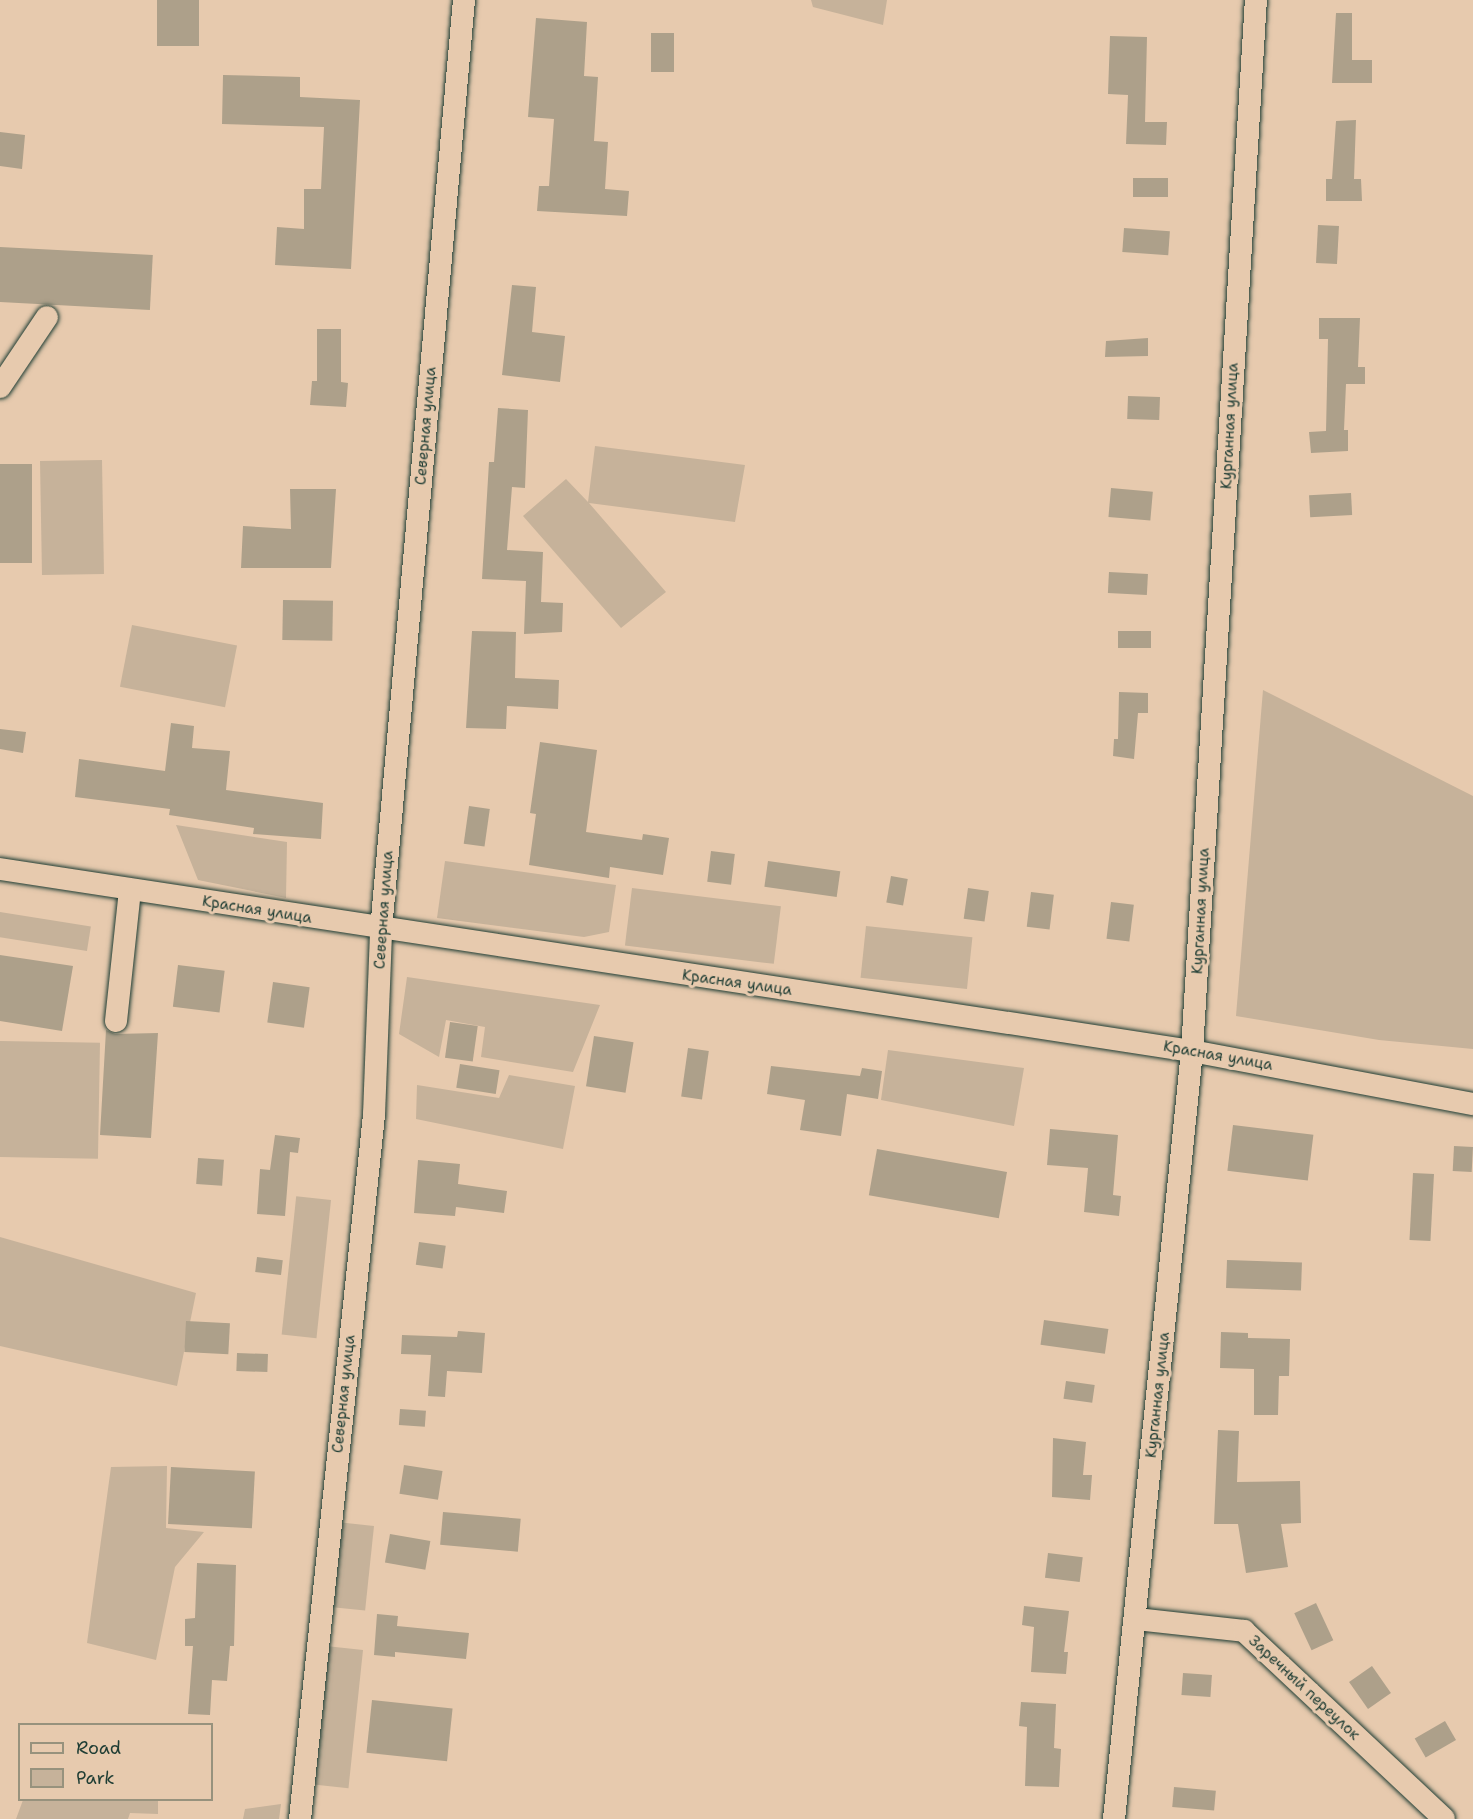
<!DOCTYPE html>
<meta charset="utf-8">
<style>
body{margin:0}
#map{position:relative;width:1473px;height:1819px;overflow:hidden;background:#e7caae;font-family:"Shantell Sans",sans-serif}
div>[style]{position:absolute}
.green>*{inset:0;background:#c6b29a;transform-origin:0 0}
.building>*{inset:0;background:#ada08a;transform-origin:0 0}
.roads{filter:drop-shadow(0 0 2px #1f3d34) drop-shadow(0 0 2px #1f3d34)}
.minor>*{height:22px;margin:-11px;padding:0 11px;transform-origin:11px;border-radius:11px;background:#e7caae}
span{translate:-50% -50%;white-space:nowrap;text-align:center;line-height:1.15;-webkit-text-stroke:6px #e7caae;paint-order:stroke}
.street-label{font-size:15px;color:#1f3d34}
.legend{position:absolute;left:18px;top:1723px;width:195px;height:78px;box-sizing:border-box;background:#e7caae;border:2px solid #97927d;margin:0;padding:8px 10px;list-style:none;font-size:18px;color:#1f3d34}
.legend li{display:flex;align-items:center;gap:12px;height:30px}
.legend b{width:30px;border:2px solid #97927d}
</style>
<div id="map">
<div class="green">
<div style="clip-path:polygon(811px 0,887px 0,883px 25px,813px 7px)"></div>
<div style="clip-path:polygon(595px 446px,745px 465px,735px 522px,589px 503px,666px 592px,621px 628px,523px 516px,566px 479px,588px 502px)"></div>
<div style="left:102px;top:460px;width:114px;height:62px;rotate:89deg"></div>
<div style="left:132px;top:625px;width:107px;height:63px;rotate:11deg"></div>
<div style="clip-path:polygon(1263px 690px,1473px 796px,1473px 1049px,1379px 1040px,1236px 1016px)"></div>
<div style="clip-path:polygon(176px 825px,287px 842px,286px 898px,198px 880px)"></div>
<div style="clip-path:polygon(445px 861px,616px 885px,609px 932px,584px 937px,437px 918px)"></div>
<div style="left:632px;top:888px;width:150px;height:58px;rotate:7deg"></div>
<div style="left:0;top:912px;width:92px;height:25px;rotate:9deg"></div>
<div style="left:866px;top:926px;width:107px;height:52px;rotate:6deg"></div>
<div style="clip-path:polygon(407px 977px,600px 1005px,573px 1072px,481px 1057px,485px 1027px,446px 1020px,439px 1057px,399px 1034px)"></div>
<div style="left:0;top:1041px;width:100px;height:116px;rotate:1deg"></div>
<div style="clip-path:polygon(888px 1050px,1024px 1068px,1014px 1126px,881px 1100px)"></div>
<div style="clip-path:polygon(509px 1075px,575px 1086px,563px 1149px,416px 1119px,417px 1085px,499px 1098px)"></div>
<div style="left:331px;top:1200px;width:139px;height:35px;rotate:96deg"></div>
<div style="clip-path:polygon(0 1237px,196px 1293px,177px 1386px,0 1346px)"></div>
<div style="clip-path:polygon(167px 1466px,166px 1528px,204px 1532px,175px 1567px,156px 1660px,87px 1643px,111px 1467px)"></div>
<div style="left:374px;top:1526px;width:85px;height:35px;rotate:96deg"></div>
<div style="left:363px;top:1650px;width:139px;height:35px;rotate:96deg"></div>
<div style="clip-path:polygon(23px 1800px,158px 1800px,158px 1814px,130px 1813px,128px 1819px,16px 1819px)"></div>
<div style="clip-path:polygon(281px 1804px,279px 1819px,243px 1819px,245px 1809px)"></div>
</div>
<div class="building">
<div style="left:157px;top:0;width:42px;height:46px"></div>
<div style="clip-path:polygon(1336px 13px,1352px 13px,1352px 60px,1372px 60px,1372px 83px,1332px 83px)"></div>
<div style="clip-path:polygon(536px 18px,587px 22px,584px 76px,598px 77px,594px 141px,608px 142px,605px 189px,629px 191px,627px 216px,537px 211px,539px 186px,549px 186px,554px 119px,528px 117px)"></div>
<div style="left:651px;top:33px;width:23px;height:39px"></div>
<div style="clip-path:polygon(1110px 36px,1147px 37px,1145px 122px,1167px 122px,1166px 145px,1126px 144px,1128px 95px,1108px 94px)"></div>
<div style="clip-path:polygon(223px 75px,300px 77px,300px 97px,360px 100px,351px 269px,275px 265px,277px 227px,304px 229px,304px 189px,321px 189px,324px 127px,222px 124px)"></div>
<div style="clip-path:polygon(1356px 120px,1354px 179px,1361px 179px,1362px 201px,1326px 201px,1326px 179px,1332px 179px,1336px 121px)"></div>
<div style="clip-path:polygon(0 132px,25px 135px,22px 169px,0 166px)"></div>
<div style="left:1133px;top:178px;width:35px;height:19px"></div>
<div style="left:1318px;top:225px;width:21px;height:38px;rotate:3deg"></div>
<div style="left:1124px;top:228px;width:46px;height:24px;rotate:4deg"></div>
<div style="left:0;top:247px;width:153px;height:55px;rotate:3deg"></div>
<div style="clip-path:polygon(512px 285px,536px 287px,532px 332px,565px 336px,560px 382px,502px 375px)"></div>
<div style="clip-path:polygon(1319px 318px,1360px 318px,1358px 367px,1365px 367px,1365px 384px,1346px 384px,1344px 430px,1348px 430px,1348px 451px,1311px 453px,1309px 432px,1326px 431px,1328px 339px,1319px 339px)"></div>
<div style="clip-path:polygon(317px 329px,341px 329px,341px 382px,348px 383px,346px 407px,310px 405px,312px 381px,317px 381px)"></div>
<div style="clip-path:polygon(1148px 338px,1148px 356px,1105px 357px,1106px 341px)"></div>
<div style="left:1128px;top:396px;width:32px;height:23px;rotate:2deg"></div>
<div style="clip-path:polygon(498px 408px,528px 410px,525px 488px,512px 487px,507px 550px,543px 552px,541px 602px,563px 603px,562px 632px,524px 634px,526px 581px,482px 579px,489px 462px,494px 462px)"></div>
<div style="left:0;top:464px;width:32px;height:99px"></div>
<div style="left:1111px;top:488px;width:42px;height:29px;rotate:5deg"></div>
<div style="clip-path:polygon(290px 489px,336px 489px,331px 568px,241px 568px,243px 526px,291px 529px)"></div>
<div style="left:1351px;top:493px;width:22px;height:42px;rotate:87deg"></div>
<div style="left:1109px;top:572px;width:39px;height:21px;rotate:3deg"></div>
<div style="left:283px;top:600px;width:50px;height:40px;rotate:1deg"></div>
<div style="clip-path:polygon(472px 631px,516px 632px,515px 678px,559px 680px,558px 709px,507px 706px,506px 729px,466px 728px)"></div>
<div style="left:1151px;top:631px;width:17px;height:33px;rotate:90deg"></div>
<div style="clip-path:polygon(1119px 692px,1148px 693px,1148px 713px,1138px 713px,1134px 759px,1113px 756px,1114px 739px,1118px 739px)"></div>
<div style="clip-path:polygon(171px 723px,194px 726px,192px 748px,230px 751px,226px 790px,323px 803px,321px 839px,253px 834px,254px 828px,169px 815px,170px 809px,75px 797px,79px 759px,165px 771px)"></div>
<div style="clip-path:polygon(0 729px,26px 732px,23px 753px,0 749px)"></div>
<div style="clip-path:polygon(540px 742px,597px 750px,586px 832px,642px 840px,643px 834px,669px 838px,663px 875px,610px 867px,609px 878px,529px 865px,536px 814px,530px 813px)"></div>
<div style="left:469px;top:806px;width:21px;height:38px;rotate:8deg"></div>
<div style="left:711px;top:851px;width:24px;height:31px;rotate:7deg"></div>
<div style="left:768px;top:861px;width:73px;height:26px;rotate:8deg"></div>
<div style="left:891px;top:876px;width:17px;height:27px;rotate:10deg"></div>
<div style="left:968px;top:888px;width:21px;height:31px;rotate:8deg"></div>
<div style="left:1031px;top:892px;width:23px;height:35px;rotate:7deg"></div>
<div style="left:1111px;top:902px;width:23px;height:37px;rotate:7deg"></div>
<div style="clip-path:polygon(0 955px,73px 966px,62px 1031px,0 1021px)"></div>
<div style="left:178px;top:965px;width:47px;height:42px;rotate:7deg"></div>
<div style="left:273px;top:982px;width:37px;height:41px;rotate:8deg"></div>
<div style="left:450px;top:1022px;width:28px;height:36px;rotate:8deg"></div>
<div style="clip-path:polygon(106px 1030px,115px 1034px,158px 1033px,151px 1138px,100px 1135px)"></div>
<div style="left:594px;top:1036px;width:40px;height:51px;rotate:9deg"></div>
<div style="left:688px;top:1048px;width:21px;height:49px;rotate:8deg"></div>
<div style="left:460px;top:1064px;width:40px;height:24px;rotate:9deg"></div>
<div style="clip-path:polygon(771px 1066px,860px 1076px,862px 1068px,882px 1071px,878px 1099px,847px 1094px,841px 1136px,800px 1130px,805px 1100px,767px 1094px)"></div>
<div style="left:1233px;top:1125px;width:81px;height:46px;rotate:7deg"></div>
<div style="clip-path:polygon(1050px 1129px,1118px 1135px,1113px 1195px,1121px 1196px,1119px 1216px,1084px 1212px,1088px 1168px,1047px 1165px)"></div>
<div style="clip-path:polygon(275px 1135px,300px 1138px,298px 1153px,290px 1152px,285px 1216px,257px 1214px,260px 1169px,270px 1170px)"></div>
<div style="left:1454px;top:1146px;width:19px;height:25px;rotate:3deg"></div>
<div style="left:877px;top:1149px;width:132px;height:47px;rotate:10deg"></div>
<div style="left:198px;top:1158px;width:26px;height:26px;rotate:4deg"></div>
<div style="clip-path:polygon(418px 1160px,460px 1164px,458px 1184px,507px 1191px,504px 1213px,456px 1207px,455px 1216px,414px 1213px)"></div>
<div style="left:1413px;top:1173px;width:21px;height:67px;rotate:3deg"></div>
<div style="left:419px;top:1242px;width:27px;height:23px;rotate:8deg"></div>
<div style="left:257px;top:1257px;width:26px;height:15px;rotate:7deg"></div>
<div style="left:1227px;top:1260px;width:75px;height:28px;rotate:2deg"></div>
<div style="left:1044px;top:1320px;width:65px;height:25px;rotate:8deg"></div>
<div style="left:186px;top:1321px;width:44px;height:31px;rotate:3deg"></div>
<div style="clip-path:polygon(458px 1331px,485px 1333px,482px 1373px,447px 1371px,445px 1397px,428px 1396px,431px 1355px,401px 1354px,402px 1335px,457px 1337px)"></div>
<div style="clip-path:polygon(1221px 1332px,1248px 1333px,1248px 1338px,1290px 1339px,1289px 1376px,1279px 1376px,1278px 1415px,1254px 1415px,1254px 1369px,1220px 1368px)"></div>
<div style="left:237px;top:1353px;width:31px;height:18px;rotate:2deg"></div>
<div style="left:1066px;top:1381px;width:29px;height:18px;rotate:8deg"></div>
<div style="left:400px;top:1409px;width:26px;height:16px;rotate:4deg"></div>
<div style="clip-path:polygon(1218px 1430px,1239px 1431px,1237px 1482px,1300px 1481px,1301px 1523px,1281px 1524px,1288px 1567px,1246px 1573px,1238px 1524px,1214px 1524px)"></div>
<div style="clip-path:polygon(1053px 1438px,1086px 1442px,1083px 1475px,1092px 1475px,1090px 1500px,1052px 1497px)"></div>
<div style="left:404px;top:1465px;width:39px;height:29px;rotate:9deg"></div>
<div style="left:171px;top:1467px;width:84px;height:57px;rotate:3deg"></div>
<div style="left:443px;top:1512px;width:78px;height:33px;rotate:5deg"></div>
<div style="left:390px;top:1534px;width:41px;height:29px;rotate:10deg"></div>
<div style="left:1048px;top:1553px;width:35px;height:25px;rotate:7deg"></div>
<div style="clip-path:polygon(197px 1563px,236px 1565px,234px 1646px,230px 1646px,227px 1681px,212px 1680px,210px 1715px,188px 1714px,193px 1646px,185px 1646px,185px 1619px,195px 1618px)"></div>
<div style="left:1316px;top:1603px;width:41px;height:24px;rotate:65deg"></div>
<div style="clip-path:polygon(1024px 1606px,1069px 1611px,1064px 1652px,1068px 1652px,1066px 1674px,1031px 1672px,1034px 1627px,1022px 1625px)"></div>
<div style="clip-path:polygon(377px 1614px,398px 1616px,397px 1626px,469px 1633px,466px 1659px,395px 1652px,395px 1657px,374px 1655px)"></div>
<div style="left:1372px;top:1666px;width:33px;height:28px;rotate:55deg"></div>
<div style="left:1183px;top:1673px;width:29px;height:22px;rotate:4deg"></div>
<div style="left:372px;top:1700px;width:81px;height:53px;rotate:6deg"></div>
<div style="clip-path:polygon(1021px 1702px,1056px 1704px,1054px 1748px,1061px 1749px,1059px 1787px,1025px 1786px,1027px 1727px,1019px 1726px)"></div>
<div style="left:1445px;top:1721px;width:22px;height:35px;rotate:60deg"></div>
<div style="left:1174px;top:1787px;width:42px;height:20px;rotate:5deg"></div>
</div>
<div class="roads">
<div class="minor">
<div style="left:0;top:387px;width:84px;rotate:-56.1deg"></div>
<div style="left:0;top:869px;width:1206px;rotate:8.68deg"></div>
<div style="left:1192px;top:1051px;width:286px;rotate:10.7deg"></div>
<div style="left:116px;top:1021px;width:132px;rotate:-83.9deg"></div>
<div style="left:1136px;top:1619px;width:109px;rotate:6.3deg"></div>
<div style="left:1244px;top:1631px;width:274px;rotate:43.2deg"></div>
<div style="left:300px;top:1819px;width:708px;rotate:-84deg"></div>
<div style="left:374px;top:1115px;width:185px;rotate:-87.8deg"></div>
<div style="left:381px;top:930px;width:934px;rotate:-84.9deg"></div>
<div style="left:1114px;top:1819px;width:772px;rotate:-84.2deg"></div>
<div style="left:1192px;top:1051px;width:1053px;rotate:-86.52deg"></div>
</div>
</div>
<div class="street-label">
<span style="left:426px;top:426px;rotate:-85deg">Северная улица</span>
<span style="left:1230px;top:426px;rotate:-87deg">Курганная улица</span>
<span style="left:257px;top:910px;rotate:9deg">Красная улица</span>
<span style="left:384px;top:910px;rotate:-86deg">Северная улица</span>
<span style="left:1201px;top:911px;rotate:-87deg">Курганная улица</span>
<span style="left:737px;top:983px;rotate:8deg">Красная улица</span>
<span style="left:1218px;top:1056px;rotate:10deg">Красная улица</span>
<span style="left:344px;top:1394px;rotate:-84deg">Северная улица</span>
<span style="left:1158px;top:1395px;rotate:-84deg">Курганная улица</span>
<span style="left:1304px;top:1688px;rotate:43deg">Заречный переулок</span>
</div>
<ul class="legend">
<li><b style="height:8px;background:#e7caae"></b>Road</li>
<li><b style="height:16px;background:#c6b29a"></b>Park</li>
</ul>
</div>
